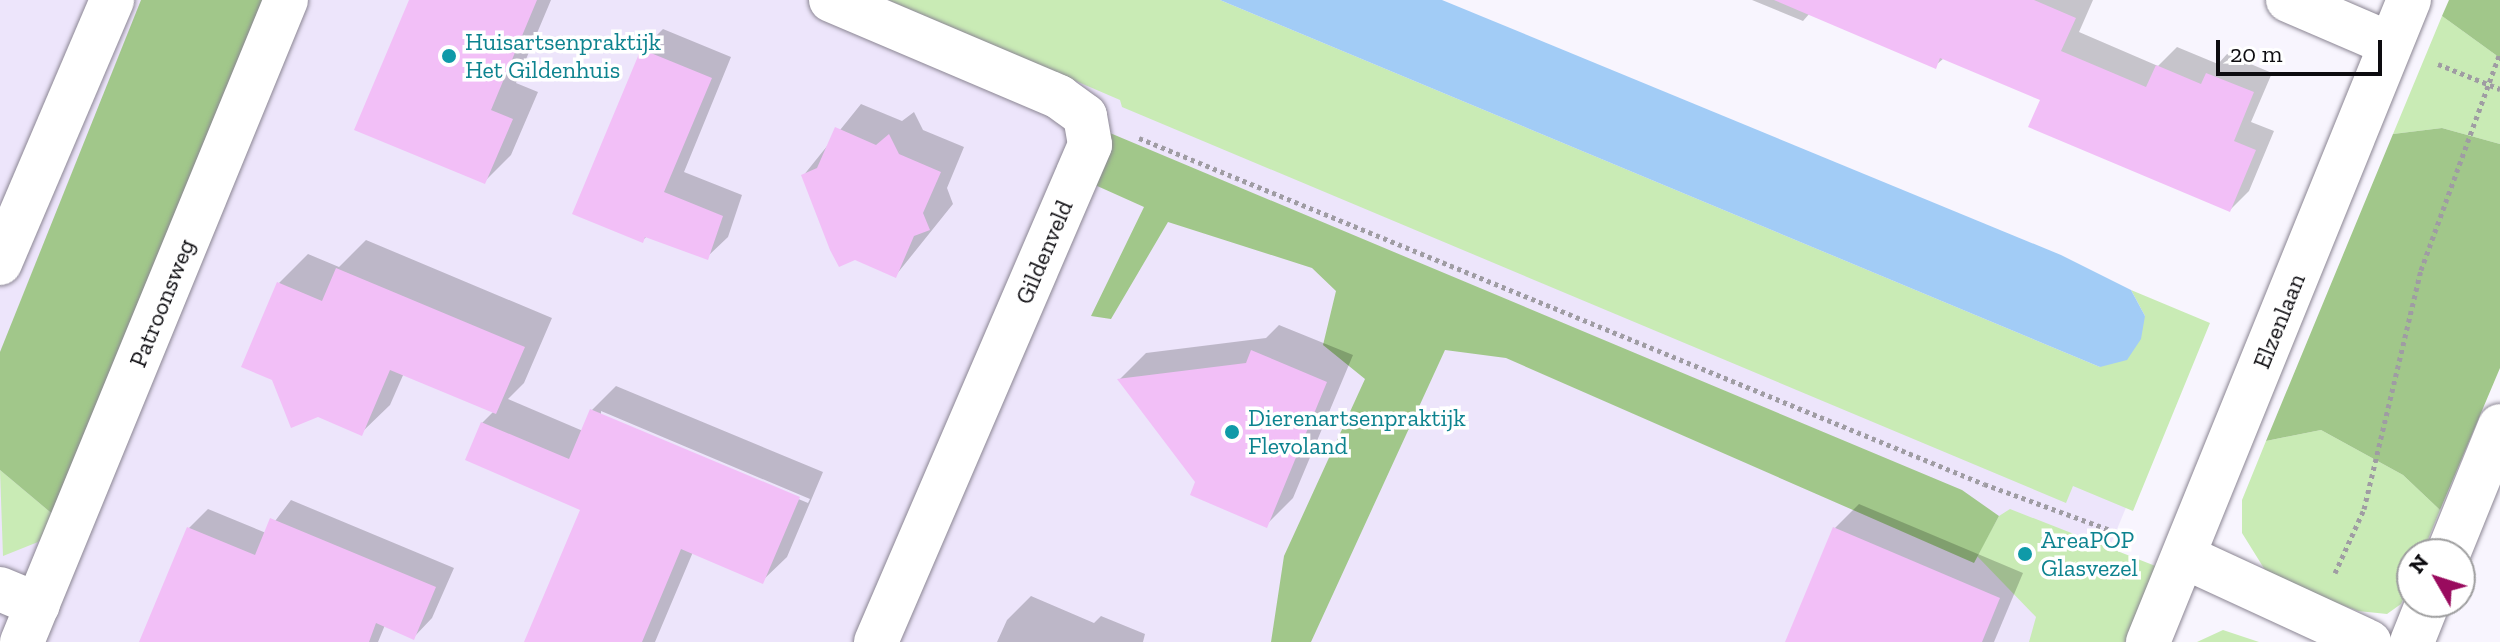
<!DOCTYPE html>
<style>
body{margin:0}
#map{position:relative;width:2500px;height:642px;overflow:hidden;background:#f8f5fe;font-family:"Zilla Slab",serif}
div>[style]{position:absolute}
.built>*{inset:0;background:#ede5fb}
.green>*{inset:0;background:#c9ebb5}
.forest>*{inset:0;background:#a1c78a}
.water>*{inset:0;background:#a2ccf6}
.shadow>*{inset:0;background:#0003}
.building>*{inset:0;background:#f2bff7}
.path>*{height:5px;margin-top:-2.5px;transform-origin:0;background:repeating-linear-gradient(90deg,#9f9ca3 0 4px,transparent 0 8px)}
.roads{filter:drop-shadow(0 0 2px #8b8693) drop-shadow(0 0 2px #8b8693)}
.minor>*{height:44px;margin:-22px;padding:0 22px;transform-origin:22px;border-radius:22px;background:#fff}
.dots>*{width:22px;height:22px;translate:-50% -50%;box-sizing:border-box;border:4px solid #fff;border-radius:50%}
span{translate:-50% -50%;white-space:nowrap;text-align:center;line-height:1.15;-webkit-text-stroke:7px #fff;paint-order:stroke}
.culture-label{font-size:24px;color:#0d838f}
.left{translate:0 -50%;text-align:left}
.street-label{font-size:24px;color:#0d0c10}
.north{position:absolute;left:2396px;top:538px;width:80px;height:80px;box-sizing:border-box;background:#fff;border:2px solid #9e9e9f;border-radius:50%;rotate:309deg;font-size:22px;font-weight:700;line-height:32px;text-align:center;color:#0d0c10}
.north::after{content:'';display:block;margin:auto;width:28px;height:36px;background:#990b5e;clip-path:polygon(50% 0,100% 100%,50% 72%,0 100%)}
.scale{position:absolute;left:2216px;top:40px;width:166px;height:36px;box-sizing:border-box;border:4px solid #0d0c10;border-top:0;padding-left:10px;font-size:24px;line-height:28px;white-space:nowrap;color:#0d0c10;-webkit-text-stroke:6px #fff;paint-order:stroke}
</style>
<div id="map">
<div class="built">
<div style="clip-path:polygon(0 0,1060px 0,2145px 462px,2070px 642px,0 642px)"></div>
</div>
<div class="green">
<div style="clip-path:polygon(888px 0,1220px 0,2100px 367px,2145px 316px,2131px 290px,2210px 323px,2133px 511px,2073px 486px,2066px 503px,1122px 107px,1120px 100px)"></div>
<div style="clip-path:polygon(2442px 16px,2500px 58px,2500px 144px,2442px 128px,2393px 134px)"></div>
<div style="clip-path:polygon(2321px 430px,2403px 475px,2440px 510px,2422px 554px,2412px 554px,2412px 578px,2401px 604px,2387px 614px,2358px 611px,2270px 578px,2242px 533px,2242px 500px,2266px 441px)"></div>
<div style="clip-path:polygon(0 470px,56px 517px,38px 542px,3px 556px)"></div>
<div style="clip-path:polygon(2010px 509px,2158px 567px,2125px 642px,2029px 642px,2036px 617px,1977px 556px,1999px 516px)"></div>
<div style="clip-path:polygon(2223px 630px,2259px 642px,2197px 642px)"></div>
</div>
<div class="forest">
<div style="clip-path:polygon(141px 0,272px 0,56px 517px,0 470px,0 352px)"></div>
<div style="clip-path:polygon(2449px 0,2500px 0,2500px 58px,2442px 16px)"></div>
<div style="clip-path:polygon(2442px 128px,2500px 144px,2500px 368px,2440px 510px,2403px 475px,2321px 430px,2266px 441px,2393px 134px)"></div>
<div style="clip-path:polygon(1110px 133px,1962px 490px,1999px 516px,1974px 563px,1506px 358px,1445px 350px,1311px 642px,1271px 642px,1284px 556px,1365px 379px,1323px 345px,1336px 291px,1312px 268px,1168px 222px,1111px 319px,1091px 316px,1144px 207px,1095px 185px)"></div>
</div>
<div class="water">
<div style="clip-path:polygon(1220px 0,1442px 0,2061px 255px,2131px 290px,2145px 316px,2141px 339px,2127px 360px,2100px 367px)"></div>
</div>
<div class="shadow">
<div style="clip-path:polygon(411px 0,551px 0,516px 83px,538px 92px,511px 155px,484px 182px)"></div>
<div style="clip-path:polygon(1752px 0,2093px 0,2079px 32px,2158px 66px,2177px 47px,2218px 64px,2227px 54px,2272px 73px,2251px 122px,2274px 131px,2249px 191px,2230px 210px,2043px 99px,1944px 58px,1935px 66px,1810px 13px,1803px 21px)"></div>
<div style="clip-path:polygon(663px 29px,731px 57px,684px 172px,742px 195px,728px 237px,707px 257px,647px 236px,642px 241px,642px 50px)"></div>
<div style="clip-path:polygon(861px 104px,902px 121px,914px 112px,923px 130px,964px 147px,947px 188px,953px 204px,896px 275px,803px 176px)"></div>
<div style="clip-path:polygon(evenodd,366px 240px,552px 318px,524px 383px,508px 399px,583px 431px,592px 410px,616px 386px,823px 472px,787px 557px,762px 581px,693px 552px,655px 642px,527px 642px,583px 509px,482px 423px,494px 411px,404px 373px,390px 405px,361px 433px,279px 283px,308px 254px,339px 267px,366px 240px,601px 411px,810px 499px,808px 503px,601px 416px,601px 411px)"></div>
<div style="clip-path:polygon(1279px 325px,1353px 355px,1293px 498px,1266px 525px,1197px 482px,1120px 379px,1146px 353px,1266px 338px)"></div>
<div style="clip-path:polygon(291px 500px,454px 568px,432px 618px,414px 637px,385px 625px,378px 642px,142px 642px,189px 528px,208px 509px,266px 533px)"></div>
<div style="clip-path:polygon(1859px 504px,2023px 573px,1994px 642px,1807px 642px,1835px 528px)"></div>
<div style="clip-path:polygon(1031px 596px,1094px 623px,1101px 616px,1145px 634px,1143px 642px,997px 642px,1007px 620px)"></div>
</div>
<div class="building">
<div style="clip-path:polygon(409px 0,537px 0,491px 110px,513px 119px,485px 184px,354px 130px)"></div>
<div style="clip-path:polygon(1774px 0,2034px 0,2076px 18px,2061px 51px,2146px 87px,2156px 65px,2201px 84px,2206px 73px,2254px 92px,2234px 141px,2256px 150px,2230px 212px,2028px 127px,2040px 100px,1940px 58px,1936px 69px)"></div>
<div style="clip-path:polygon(641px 49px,712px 78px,664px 192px,723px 216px,708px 260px,645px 237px,643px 243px,572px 214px)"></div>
<div style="clip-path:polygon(835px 127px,876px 145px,889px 134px,899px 154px,941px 172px,923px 213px,930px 230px,914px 236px,896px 278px,855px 260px,839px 267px,830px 250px,801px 175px,817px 168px)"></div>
<div style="clip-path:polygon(336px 268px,525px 347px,496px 414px,390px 370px,362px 436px,318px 417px,291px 428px,272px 380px,241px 367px,277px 282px,322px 301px)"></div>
<div style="clip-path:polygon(1251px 350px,1327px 382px,1267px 528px,1190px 495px,1195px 482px,1117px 379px,1246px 363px)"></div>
<div style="clip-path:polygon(590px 409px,800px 497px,763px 584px,681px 549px,642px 642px,524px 642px,580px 510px,465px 460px,481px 422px,569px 459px)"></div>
<div style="clip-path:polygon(270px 518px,436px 587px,414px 640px,376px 623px,369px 642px,139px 642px,187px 527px,255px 555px)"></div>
<div style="clip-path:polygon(1833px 527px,2000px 598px,1982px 642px,1785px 642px)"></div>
</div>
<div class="path">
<div style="left:2438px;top:64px;width:67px;rotate:22deg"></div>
<div style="left:1139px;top:138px;width:913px;rotate:22.27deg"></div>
<div style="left:1984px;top:484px;width:161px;rotate:20deg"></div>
<div style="left:2335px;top:573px;width:70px;rotate:-65.6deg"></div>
<div style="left:2364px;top:509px;width:246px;rotate:-76.6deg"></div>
<div style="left:2421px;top:270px;width:231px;rotate:-70deg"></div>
</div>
<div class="roads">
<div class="minor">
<div style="left:831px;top:0;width:248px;rotate:23deg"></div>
<div style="left:1059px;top:97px;width:32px;rotate:36deg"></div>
<div style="left:1085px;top:116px;width:29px;rotate:80deg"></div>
<div style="left:1090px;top:145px;width:541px;rotate:113.3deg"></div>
<div style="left:2288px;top:0;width:111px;rotate:23.3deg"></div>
<div style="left:0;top:263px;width:286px;rotate:-66.9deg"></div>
<div style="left:2448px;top:554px;width:138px;rotate:-67.9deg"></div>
<div style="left:2185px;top:557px;width:203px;rotate:24.8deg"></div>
<div style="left:0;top:589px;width:41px;rotate:22.8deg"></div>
<div style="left:22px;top:642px;width:694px;rotate:-67.65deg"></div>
<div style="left:2148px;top:642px;width:693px;rotate:-67.88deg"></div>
<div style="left:2412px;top:642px;width:43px;rotate:-68.2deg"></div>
</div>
</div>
<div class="dots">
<div style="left:449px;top:56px;background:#0f9aa8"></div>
<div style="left:1232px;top:432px;background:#0f9aa8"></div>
<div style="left:2025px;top:554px;background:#0f9aa8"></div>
</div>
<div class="culture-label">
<span class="left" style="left:465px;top:56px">Huisartsenpraktijk<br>Het Gildenhuis</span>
<span class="left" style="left:1248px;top:432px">Dierenartsenpraktijk<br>Flevoland</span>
<span class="left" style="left:2041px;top:554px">AreaPOP<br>Glasvezel</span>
</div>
<div class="street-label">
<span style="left:1044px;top:252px;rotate:-67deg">Gildenveld</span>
<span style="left:162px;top:303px;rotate:-68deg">Patroonsweg</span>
<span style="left:2279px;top:321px;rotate:-68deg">Elzenlaan</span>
</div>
<div class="north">N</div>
<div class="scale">20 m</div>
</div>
